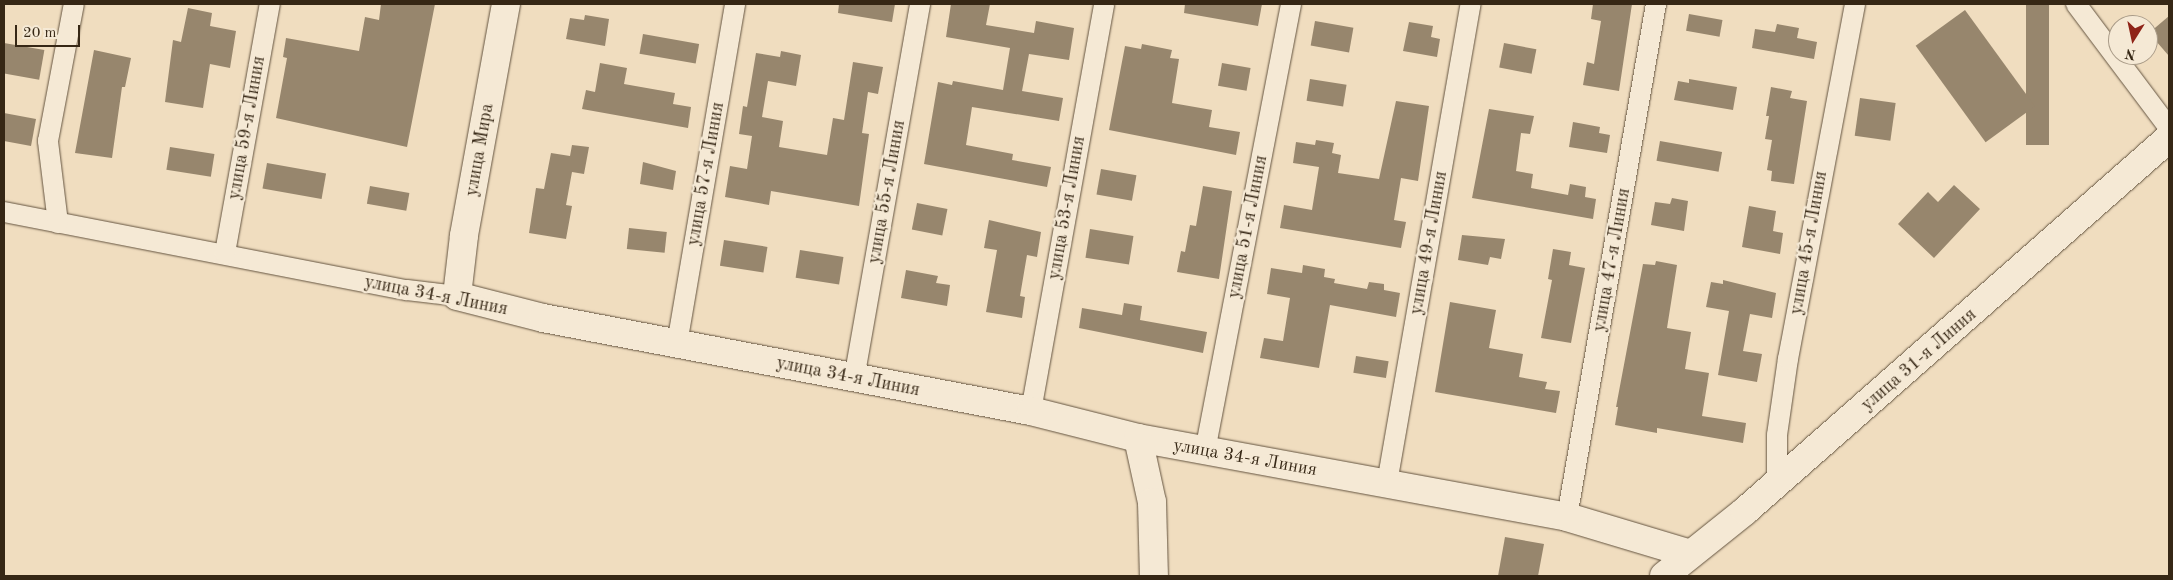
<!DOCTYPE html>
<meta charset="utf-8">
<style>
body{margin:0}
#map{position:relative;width:2173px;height:580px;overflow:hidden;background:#f0ddbf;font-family:"Old Standard TT",serif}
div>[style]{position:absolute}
.building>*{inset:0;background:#97866d;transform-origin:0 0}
.roads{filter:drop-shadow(0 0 1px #645440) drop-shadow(0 0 1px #645440)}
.street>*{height:20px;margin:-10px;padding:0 10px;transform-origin:10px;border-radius:10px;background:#f5e9d5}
.secondary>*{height:28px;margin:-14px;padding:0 14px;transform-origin:14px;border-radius:14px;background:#f5e9d5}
span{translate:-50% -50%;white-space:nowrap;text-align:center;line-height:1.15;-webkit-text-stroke:4.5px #f5e9d5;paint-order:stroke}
.street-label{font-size:18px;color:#362715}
.frame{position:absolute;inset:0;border:5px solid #362715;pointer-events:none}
.north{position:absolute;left:2108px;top:15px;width:50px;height:50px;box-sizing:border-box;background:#f5e9d5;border:1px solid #a99b88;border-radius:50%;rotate:190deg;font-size:14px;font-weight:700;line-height:20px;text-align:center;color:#362715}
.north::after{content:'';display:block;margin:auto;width:18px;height:22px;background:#8f2418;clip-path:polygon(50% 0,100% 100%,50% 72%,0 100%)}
.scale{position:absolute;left:15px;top:25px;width:65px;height:22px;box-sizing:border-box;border:2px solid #362715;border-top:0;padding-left:6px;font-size:15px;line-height:18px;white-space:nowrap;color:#362715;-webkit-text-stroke:4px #f5e9d5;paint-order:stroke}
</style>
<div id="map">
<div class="building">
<div style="clip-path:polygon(381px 4px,435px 4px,407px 147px,276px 118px,287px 58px,283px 57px,286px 38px,359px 51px,365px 17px,379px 20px)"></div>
<div style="clip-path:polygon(839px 4px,895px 4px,892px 22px,838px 13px)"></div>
<div style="clip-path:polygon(951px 4px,990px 4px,986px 25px,1034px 33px,1036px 21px,1074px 28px,1069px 60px,1029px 54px,1022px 91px,1063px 98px,1059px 121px,972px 107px,966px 145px,1013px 154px,1012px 160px,1051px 167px,1047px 187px,924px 164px,938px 82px,952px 85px,953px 81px,1003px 90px,1010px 48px,946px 37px)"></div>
<div style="clip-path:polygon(1185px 4px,1262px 4px,1258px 26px,1184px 13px)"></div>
<div style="clip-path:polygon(1593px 4px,1632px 4px,1619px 91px,1583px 85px,1587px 62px,1594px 64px,1601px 21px,1591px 19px)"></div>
<div style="left:2026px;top:4px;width:23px;height:141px"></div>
<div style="clip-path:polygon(188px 8px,212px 13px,210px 26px,236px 31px,230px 68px,210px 64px,203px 108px,165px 102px,173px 40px,181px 42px)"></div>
<div style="left:1965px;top:10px;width:119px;height:61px;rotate:54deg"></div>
<div style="left:1689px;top:14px;width:34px;height:17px;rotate:10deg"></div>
<div style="clip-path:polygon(585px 15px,609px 19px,605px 46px,566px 39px,570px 18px,584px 20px)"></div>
<div style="clip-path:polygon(2169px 16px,2169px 56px,2149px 33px)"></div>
<div style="left:1315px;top:21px;width:39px;height:25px;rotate:10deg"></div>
<div style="clip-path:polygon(1409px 22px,1433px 26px,1431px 37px,1440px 39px,1437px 57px,1403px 51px)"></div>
<div style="clip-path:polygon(1777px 24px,1799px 28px,1797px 38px,1817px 42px,1814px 59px,1752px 48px,1755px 29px,1775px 32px)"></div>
<div style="left:643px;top:34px;width:57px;height:20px;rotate:10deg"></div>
<div style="left:4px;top:43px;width:41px;height:30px;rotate:10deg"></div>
<div style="left:1504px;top:43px;width:33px;height:25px;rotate:11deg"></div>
<div style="clip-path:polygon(1142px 44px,1172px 50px,1170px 58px,1179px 59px,1172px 103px,1212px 110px,1209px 127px,1240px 132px,1236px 155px,1109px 130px,1125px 46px,1141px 49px)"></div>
<div style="clip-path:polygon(94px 50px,131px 58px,125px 87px,122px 87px,112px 158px,75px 153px)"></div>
<div style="clip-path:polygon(781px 51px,801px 55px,796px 86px,768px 81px,762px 117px,783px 121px,779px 147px,827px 155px,833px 118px,844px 120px,853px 62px,883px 67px,878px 94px,868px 92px,862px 133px,869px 134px,859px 206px,771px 191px,769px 205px,725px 197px,730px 166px,747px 169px,752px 136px,739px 134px,743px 106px,747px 107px,756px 53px,780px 57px)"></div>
<div style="clip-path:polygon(600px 63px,627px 68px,624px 84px,675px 93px,673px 104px,691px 107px,688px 128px,582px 109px,586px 90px,595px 92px)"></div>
<div style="left:1222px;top:63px;width:29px;height:23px;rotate:10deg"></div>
<div style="left:1310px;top:79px;width:37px;height:22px;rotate:9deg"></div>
<div style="clip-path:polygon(1689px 79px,1737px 87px,1733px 110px,1674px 100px,1678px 81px,1689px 83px)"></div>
<div style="clip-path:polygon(1771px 87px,1792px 91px,1790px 98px,1807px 101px,1794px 184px,1771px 181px,1772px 171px,1767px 170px,1772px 140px,1765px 139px,1769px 116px,1766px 116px)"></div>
<div style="left:1860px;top:98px;width:36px;height:38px;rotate:8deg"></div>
<div style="clip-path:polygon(1396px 101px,1429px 106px,1418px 181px,1401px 178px,1394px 220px,1406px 222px,1401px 248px,1280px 228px,1284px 205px,1312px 210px,1319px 167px,1293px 163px,1296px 142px,1315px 145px,1316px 140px,1334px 143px,1332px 153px,1341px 155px,1338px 173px,1379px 179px)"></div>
<div style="clip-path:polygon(1489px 109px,1534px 116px,1530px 134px,1521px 133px,1516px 171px,1533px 174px,1531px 188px,1568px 195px,1570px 184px,1586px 187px,1585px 197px,1596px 199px,1593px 219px,1472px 198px)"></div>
<div style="clip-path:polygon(4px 113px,36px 119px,31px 146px,4px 141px)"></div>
<div style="clip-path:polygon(1573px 122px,1600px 127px,1599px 133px,1610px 135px,1607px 153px,1569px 147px)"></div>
<div style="left:1660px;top:141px;width:63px;height:20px;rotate:10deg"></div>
<div style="clip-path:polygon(572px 145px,589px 147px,584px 174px,572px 172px,566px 205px,572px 206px,566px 239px,529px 233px,536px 188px,544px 189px,551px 153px,570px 156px)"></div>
<div style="left:170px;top:147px;width:45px;height:23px;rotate:9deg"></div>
<div style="clip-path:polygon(643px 162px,676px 171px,673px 190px,640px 184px)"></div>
<div style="left:267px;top:163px;width:60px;height:26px;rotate:10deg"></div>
<div style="left:1101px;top:169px;width:36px;height:26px;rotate:10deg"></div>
<div style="clip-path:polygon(1954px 185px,1980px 209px,1934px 258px,1898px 224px,1928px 192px,1938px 202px)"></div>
<div style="left:370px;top:186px;width:40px;height:18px;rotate:10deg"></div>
<div style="clip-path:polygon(1203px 186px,1232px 191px,1219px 279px,1177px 272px,1181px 251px,1185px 252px,1190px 225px,1196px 226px)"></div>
<div style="clip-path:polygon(1672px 198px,1688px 201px,1684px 231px,1651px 225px,1655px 202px,1670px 204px)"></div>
<div style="left:917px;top:203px;width:31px;height:27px;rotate:11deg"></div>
<div style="clip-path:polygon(1749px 206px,1776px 211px,1773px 231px,1783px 233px,1780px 254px,1742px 247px)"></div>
<div style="clip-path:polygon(989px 220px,1041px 232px,1037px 257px,1027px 255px,1020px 296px,1025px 297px,1022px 318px,986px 312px,997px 250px,984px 248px)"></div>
<div style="left:629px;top:228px;width:38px;height:21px;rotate:6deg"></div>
<div style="left:1090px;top:229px;width:44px;height:29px;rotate:9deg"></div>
<div style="clip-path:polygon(1462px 235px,1505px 239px,1501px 259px,1490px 257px,1488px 265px,1458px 260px)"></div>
<div style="left:724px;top:240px;width:44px;height:26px;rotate:9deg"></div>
<div style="clip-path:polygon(1553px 249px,1571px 252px,1569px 265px,1585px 268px,1571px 343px,1541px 338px,1552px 280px,1548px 279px)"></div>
<div style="left:800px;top:250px;width:44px;height:28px;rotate:9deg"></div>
<div style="clip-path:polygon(1656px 261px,1677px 265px,1667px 328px,1691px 332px,1685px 369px,1709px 373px,1702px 416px,1746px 423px,1743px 443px,1657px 428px,1657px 433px,1615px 425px,1618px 407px,1616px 407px,1643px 264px,1655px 265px)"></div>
<div style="clip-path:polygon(1303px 265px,1325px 269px,1324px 277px,1335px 279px,1334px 283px,1367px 289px,1369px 282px,1384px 284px,1384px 290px,1400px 293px,1396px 317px,1330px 305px,1319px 368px,1260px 358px,1264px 338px,1283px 341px,1290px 298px,1267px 294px,1271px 268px,1302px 273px)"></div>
<div style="clip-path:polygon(906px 270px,938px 276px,936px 283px,950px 285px,947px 306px,901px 298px)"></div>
<div style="clip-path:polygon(1723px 280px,1776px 293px,1772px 318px,1750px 314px,1743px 351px,1762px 354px,1757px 382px,1718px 375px,1729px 311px,1706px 307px,1711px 282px,1723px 284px)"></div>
<div style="clip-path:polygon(1450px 302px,1496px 310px,1489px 348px,1523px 354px,1519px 377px,1547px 382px,1545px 389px,1560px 391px,1556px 413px,1435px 392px)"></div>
<div style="clip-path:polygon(1124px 303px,1142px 306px,1140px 320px,1207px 332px,1203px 353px,1079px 328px,1082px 308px,1122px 315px)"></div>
<div style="left:1356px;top:356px;width:33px;height:17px;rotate:9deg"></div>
<div style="clip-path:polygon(1505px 537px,1544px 544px,1538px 576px,1498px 576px)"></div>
</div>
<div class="roads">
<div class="street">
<div style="left:2076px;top:4px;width:155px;rotate:53.1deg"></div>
<div style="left:4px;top:212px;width:410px;rotate:11deg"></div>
<div style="left:407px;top:290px;width:50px;rotate:6.8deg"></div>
<div style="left:58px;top:223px;width:83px;rotate:-97deg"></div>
<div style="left:48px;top:141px;width:139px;rotate:-79.3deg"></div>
<div style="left:225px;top:253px;width:253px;rotate:-79.8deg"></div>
<div style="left:677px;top:344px;width:345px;rotate:-80.3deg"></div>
<div style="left:854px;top:379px;width:381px;rotate:-80deg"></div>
<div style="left:1031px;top:411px;width:413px;rotate:-79.8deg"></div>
<div style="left:1205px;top:451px;width:455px;rotate:-79.1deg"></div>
<div style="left:1387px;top:483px;width:486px;rotate:-80.1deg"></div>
<div style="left:1777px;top:483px;width:48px;rotate:-90deg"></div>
<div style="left:1777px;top:435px;width:77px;rotate:-81.8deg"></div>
<div style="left:1788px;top:359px;width:361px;rotate:-79.3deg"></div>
<div style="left:1567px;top:517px;width:521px;rotate:-80.16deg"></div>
</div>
<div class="secondary">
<div style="left:506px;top:4px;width:236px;rotate:100.3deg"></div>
<div style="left:464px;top:236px;width:60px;rotate:96.7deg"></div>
<div style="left:457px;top:296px;width:89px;rotate:14.3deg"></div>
<div style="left:543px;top:318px;width:497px;rotate:10.8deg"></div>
<div style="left:1031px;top:411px;width:110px;rotate:14.2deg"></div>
<div style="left:1138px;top:438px;width:436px;rotate:10.4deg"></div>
<div style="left:1567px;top:517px;width:128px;rotate:16.7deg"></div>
<div style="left:1138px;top:438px;width:66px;rotate:77.7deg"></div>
<div style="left:1152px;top:502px;width:74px;rotate:88.5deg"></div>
<div style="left:1664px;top:576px;width:104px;rotate:-38.7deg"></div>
<div style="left:1745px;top:511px;width:565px;rotate:-41.34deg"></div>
</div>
</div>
<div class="street-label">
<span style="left:247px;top:128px;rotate:-80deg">улица 59-я Линия</span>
<span style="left:480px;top:150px;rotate:-80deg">улица Мира</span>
<span style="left:706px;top:174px;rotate:-80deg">улица 57-я Линия</span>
<span style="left:887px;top:192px;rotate:-80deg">улица 55-я Линия</span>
<span style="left:1067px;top:208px;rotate:-80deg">улица 53-я Линия</span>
<span style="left:1248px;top:227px;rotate:-79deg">улица 51-я Линия</span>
<span style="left:1429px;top:243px;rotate:-80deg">улица 49-я Линия</span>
<span style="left:1809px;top:243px;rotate:-80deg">улица 45-я Линия</span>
<span style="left:1612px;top:260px;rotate:-80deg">улица 47-я Линия</span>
<span style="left:436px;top:296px;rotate:11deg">улица 34-я Линия</span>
<span style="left:1919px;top:360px;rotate:-41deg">улица 31-я Линия</span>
<span style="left:848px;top:377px;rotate:11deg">улица 34-я Линия</span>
<span style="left:1245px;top:458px;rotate:10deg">улица 34-я Линия</span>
</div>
<div class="frame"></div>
<div class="north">N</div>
<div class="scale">20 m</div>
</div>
